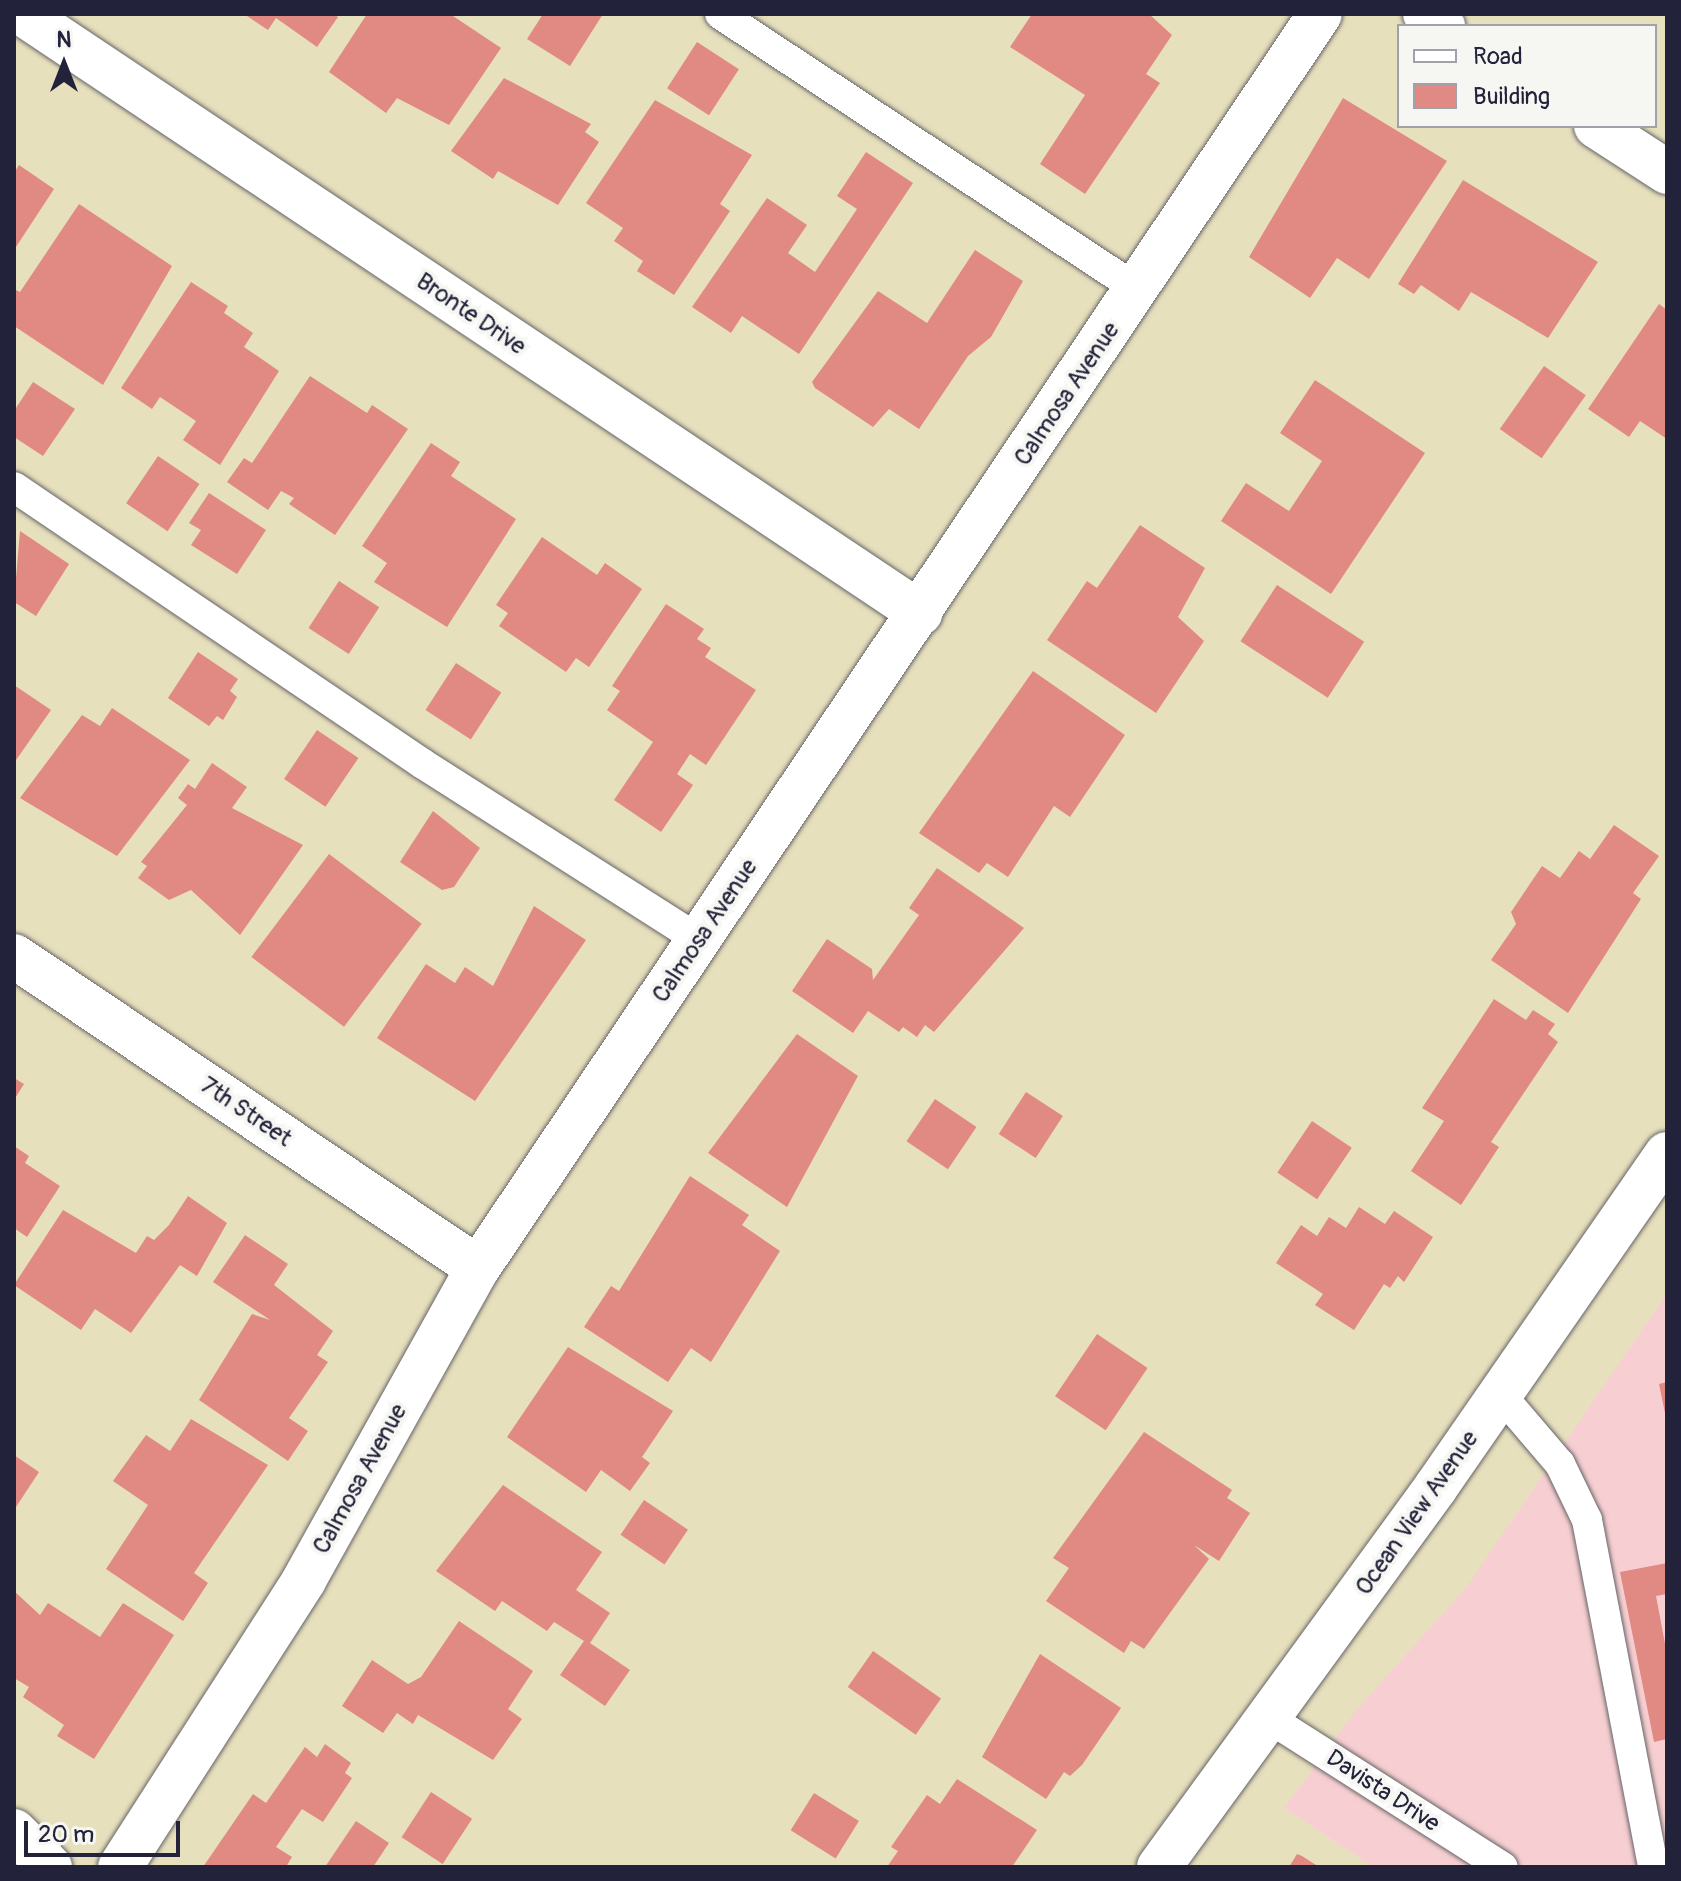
<!DOCTYPE html>
<style>
body{margin:0}
#map{position:relative;width:1681px;height:1881px;overflow:hidden;background:#e7e0bd;font-family:Pangolin,sans-serif}
div>[style]{position:absolute}
.built>*{inset:0;background:#f7cfd2}
.building>*{inset:0;background:#e18983;transform-origin:0 0}
.roads{filter:drop-shadow(0 0 2px #676468) drop-shadow(0 0 2px #676468)}
.service>*{height:30px;margin:-15px;padding:0 15px;transform-origin:15px;border-radius:15px;background:#fff}
.minor>*{height:44px;margin:-22px;padding:0 22px;transform-origin:22px;border-radius:22px;background:#fff}
span{translate:-50% -50%;white-space:nowrap;text-align:center;line-height:1.15;-webkit-text-stroke:8px #f6f6f2;paint-order:stroke}
.street-label{font-size:24px;color:#22223b}
.frame{position:absolute;inset:0;border:16px solid #22223b;pointer-events:none}
.legend{position:absolute;left:1397px;top:24px;width:260px;height:104px;box-sizing:border-box;background:#f6f6f2;border:2px solid #a1a1a9;margin:0;padding:10px 14px;list-style:none;font-size:24px;color:#22223b}
.legend li{display:flex;align-items:center;gap:16px;height:40px}
.legend b{width:40px;border:2px solid #a1a1a9}
.north{position:absolute;left:24px;top:24px;width:80px;height:80px;-webkit-text-stroke:6px #f6f6f2;paint-order:stroke;rotate:0deg;font-size:22px;font-weight:700;line-height:32px;text-align:center;color:#22223b}
.north::after{content:'';display:block;margin:auto;width:28px;height:36px;background:#22223b;clip-path:polygon(50% 0,100% 100%,50% 72%,0 100%)}
.scale{position:absolute;left:24px;top:1821px;width:156px;height:36px;box-sizing:border-box;border:4px solid #22223b;border-top:0;padding-left:10px;font-size:24px;line-height:28px;white-space:nowrap;color:#22223b;-webkit-text-stroke:6px #f6f6f2;paint-order:stroke}
</style>
<div id="map">
<div class="built">
<div style="clip-path:polygon(1667px 1293px,1667px 1867px,1373px 1867px,1284px 1808px,1357px 1709px,1465px 1589px)"></div>
</div>
<div class="building">
<div style="clip-path:polygon(244px 14px,333px 14px,338px 17px,317px 47px,276px 18px,268px 30px)"></div>
<div style="clip-path:polygon(367px 14px,450px 14px,501px 48px,449px 125px,397px 98px,386px 113px,329px 72px)"></div>
<div style="clip-path:polygon(543px 14px,603px 14px,570px 66px,527px 39px)"></div>
<div style="clip-path:polygon(1032px 14px,1149px 14px,1172px 35px,1146px 74px,1160px 83px,1085px 194px,1040px 164px,1085px 95px,1010px 47px)"></div>
<div style="left:697px;top:42px;width:50px;height:55px;rotate:33deg"></div>
<div style="clip-path:polygon(504px 78px,591px 124px,585px 132px,599px 142px,558px 205px,498px 171px,493px 179px,451px 151px)"></div>
<div style="clip-path:polygon(1343px 98px,1447px 161px,1369px 279px,1337px 258px,1310px 298px,1249px 257px)"></div>
<div style="clip-path:polygon(655px 100px,752px 155px,720px 204px,730px 211px,674px 295px,637px 271px,643px 261px,614px 241px,623px 228px,586px 203px)"></div>
<div style="clip-path:polygon(866px 152px,913px 183px,799px 354px,742px 316px,731px 333px,692px 307px,767px 198px,807px 225px,788px 253px,815px 272px,857px 209px,837px 196px)"></div>
<div style="clip-path:polygon(19px 165px,54px 189px,14px 250px,14px 173px)"></div>
<div style="clip-path:polygon(1463px 180px,1598px 262px,1548px 338px,1471px 292px,1459px 311px,1421px 285px,1414px 294px,1398px 284px)"></div>
<div style="clip-path:polygon(79px 204px,172px 266px,103px 385px,14px 326px,14px 289px,20px 292px)"></div>
<div style="clip-path:polygon(975px 250px,1023px 281px,991px 337px,968px 356px,919px 429px,889px 409px,873px 427px,815px 388px,812px 382px,878px 291px,927px 323px)"></div>
<div style="clip-path:polygon(191px 282px,228px 306px,224px 313px,253px 333px,244px 347px,279px 371px,220px 465px,183px 440px,196px 421px,160px 397px,152px 409px,121px 388px)"></div>
<div style="clip-path:polygon(1659px 304px,1667px 310px,1667px 439px,1640px 421px,1629px 437px,1588px 409px)"></div>
<div style="left:1544px;top:366px;width:51px;height:77px;rotate:35deg"></div>
<div style="clip-path:polygon(310px 376px,367px 413px,372px 405px,408px 429px,335px 535px,289px 504px,294px 498px,281px 491px,268px 510px,227px 482px,244px 458px,252px 463px)"></div>
<div style="clip-path:polygon(1315px 380px,1425px 453px,1331px 594px,1221px 521px,1246px 483px,1289px 511px,1322px 461px,1280px 433px)"></div>
<div style="clip-path:polygon(33px 382px,75px 409px,43px 456px,14px 437px,14px 411px)"></div>
<div style="clip-path:polygon(431px 443px,460px 462px,451px 476px,516px 519px,447px 627px,374px 582px,387px 563px,362px 546px)"></div>
<div style="left:158px;top:456px;width:50px;height:57px;rotate:34deg"></div>
<div style="clip-path:polygon(209px 493px,266px 530px,237px 574px,191px 545px,201px 530px,189px 523px)"></div>
<div style="clip-path:polygon(1140px 525px,1205px 568px,1178px 617px,1204px 641px,1156px 713px,1047px 640px,1087px 581px,1097px 588px)"></div>
<div style="clip-path:polygon(20px 531px,69px 564px,36px 616px,14px 602px)"></div>
<div style="clip-path:polygon(542px 537px,597px 575px,605px 563px,642px 589px,589px 667px,576px 658px,566px 672px,499px 626px,508px 613px,496px 605px)"></div>
<div style="left:339px;top:581px;width:48px;height:56px;rotate:33deg"></div>
<div style="left:1277px;top:585px;width:104px;height:67px;rotate:33deg"></div>
<div style="clip-path:polygon(666px 604px,704px 629px,697px 639px,711px 648px,705px 657px,756px 690px,706px 765px,690px 754px,677px 774px,693px 785px,661px 832px,614px 800px,653px 742px,607px 710px,620px 691px,612px 686px)"></div>
<div style="clip-path:polygon(198px 652px,238px 679px,230px 691px,237px 697px,223px 720px,217px 716px,209px 726px,168px 698px)"></div>
<div style="left:456px;top:663px;width:54px;height:56px;rotate:33deg"></div>
<div style="clip-path:polygon(1033px 671px,1125px 735px,1070px 817px,1054px 806px,1008px 877px,987px 863px,979px 873px,919px 833px)"></div>
<div style="clip-path:polygon(14px 685px,51px 710px,14px 763px)"></div>
<div style="clip-path:polygon(112px 708px,190px 760px,117px 856px,20px 798px,82px 715px,100px 726px)"></div>
<div style="left:317px;top:730px;width:50px;height:59px;rotate:34deg"></div>
<div style="clip-path:polygon(212px 763px,247px 787px,232px 808px,303px 845px,240px 935px,191px 890px,169px 900px,138px 878px,147px 866px,141px 862px,187px 805px,178px 798px,188px 784px,195px 789px)"></div>
<div style="clip-path:polygon(433px 811px,480px 848px,454px 887px,442px 890px,400px 862px)"></div>
<div style="clip-path:polygon(1614px 825px,1659px 856px,1633px 893px,1641px 899px,1568px 1013px,1491px 960px,1516px 924px,1511px 912px,1542px 866px,1560px 878px,1579px 851px,1590px 859px)"></div>
<div style="left:329px;top:854px;width:116px;height:129px;rotate:37deg"></div>
<div style="clip-path:polygon(937px 868px,1024px 928px,934px 1032px,925px 1025px,917px 1037px,903px 1027px,899px 1032px,868px 1011px,853px 1033px,792px 991px,827px 939px,872px 969px,873px 980px,919px 915px,909px 908px)"></div>
<div style="clip-path:polygon(534px 906px,586px 940px,475px 1101px,377px 1038px,426px 964px,455px 983px,465px 967px,493px 986px)"></div>
<div style="clip-path:polygon(1494px 999px,1526px 1020px,1533px 1010px,1555px 1024px,1548px 1034px,1558px 1042px,1491px 1142px,1499px 1147px,1461px 1205px,1411px 1171px,1444px 1121px,1422px 1108px)"></div>
<div style="clip-path:polygon(797px 1034px,858px 1076px,787px 1207px,708px 1153px)"></div>
<div style="clip-path:polygon(14px 1078px,24px 1084px,14px 1100px)"></div>
<div style="left:1026px;top:1092px;width:44px;height:50px;rotate:33deg"></div>
<div style="left:935px;top:1099px;width:50px;height:51px;rotate:34deg"></div>
<div style="left:1312px;top:1121px;width:48px;height:62px;rotate:34deg"></div>
<div style="clip-path:polygon(14px 1146px,29px 1156px,25px 1163px,60px 1186px,27px 1237px,14px 1228px)"></div>
<div style="clip-path:polygon(690px 1176px,749px 1215px,742px 1225px,780px 1251px,711px 1362px,691px 1348px,668px 1382px,584px 1327px,611px 1286px,619px 1291px)"></div>
<div style="clip-path:polygon(188px 1196px,227px 1223px,197px 1276px,180px 1265px,131px 1333px,95px 1309px,81px 1330px,14px 1285px,63px 1210px,136px 1253px,147px 1236px,154px 1240px,169px 1225px)"></div>
<div style="clip-path:polygon(1359px 1207px,1385px 1224px,1394px 1211px,1433px 1237px,1404px 1282px,1398px 1276px,1390px 1288px,1384px 1284px,1354px 1330px,1315px 1305px,1323px 1294px,1276px 1263px,1301px 1225px,1317px 1236px,1329px 1217px,1346px 1228px)"></div>
<div style="clip-path:polygon(245px 1235px,288px 1264px,274px 1285px,333px 1331px,317px 1355px,328px 1362px,289px 1418px,308px 1431px,288px 1461px,199px 1400px,252px 1314px,270px 1320px,213px 1282px)"></div>
<div style="left:1097px;top:1334px;width:61px;height:75px;rotate:34deg"></div>
<div style="clip-path:polygon(568px 1347px,673px 1411px,642px 1457px,650px 1463px,630px 1491px,601px 1470px,586px 1492px,507px 1437px)"></div>
<div style="clip-path:polygon(1667px 1382px,1667px 1418px,1666px 1418px,1659px 1384px)"></div>
<div style="clip-path:polygon(191px 1419px,268px 1465px,194px 1573px,208px 1583px,183px 1621px,106px 1569px,148px 1505px,113px 1481px,146px 1435px,170px 1451px)"></div>
<div style="clip-path:polygon(1144px 1432px,1232px 1490px,1227px 1498px,1250px 1513px,1219px 1561px,1194px 1545px,1209px 1559px,1144px 1649px,1131px 1641px,1124px 1653px,1046px 1601px,1069px 1568px,1053px 1558px)"></div>
<div style="clip-path:polygon(14px 1455px,39px 1472px,14px 1510px)"></div>
<div style="clip-path:polygon(503px 1485px,602px 1552px,576px 1590px,610px 1613px,590px 1643px,630px 1670px,605px 1706px,560px 1675px,584px 1641px,554px 1622px,547px 1631px,502px 1601px,495px 1611px,436px 1571px)"></div>
<div style="left:644px;top:1500px;width:53px;height:42px;rotate:34deg"></div>
<div style="clip-path:polygon(1667px 1563px,1667px 1594px,1656px 1596px,1667px 1654px,1667px 1739px,1654px 1742px,1620px 1572px)"></div>
<div style="clip-path:polygon(14px 1591px,40px 1615px,48px 1603px,100px 1637px,123px 1603px,174px 1635px,94px 1759px,57px 1736px,64px 1725px,23px 1697px,29px 1687px,14px 1678px)"></div>
<div style="clip-path:polygon(459px 1621px,533px 1671px,508px 1709px,522px 1719px,493px 1760px,418px 1715px,413px 1724px,397px 1713px,383px 1733px,342px 1706px,372px 1660px,408px 1684px,421px 1677px)"></div>
<div style="left:873px;top:1651px;width:83px;height:44px;rotate:35deg"></div>
<div style="clip-path:polygon(1040px 1654px,1121px 1708px,1082px 1765px,1070px 1776px,1064px 1772px,1046px 1799px,982px 1757px)"></div>
<div style="clip-path:polygon(325px 1744px,351px 1763px,345px 1773px,352px 1778px,323px 1822px,302px 1809px,276px 1847px,292px 1857px,286px 1867px,203px 1867px,253px 1794px,266px 1803px,305px 1747px,317px 1757px)"></div>
<div style="clip-path:polygon(957px 1779px,1037px 1830px,1012px 1867px,887px 1867px,898px 1851px,891px 1847px,927px 1795px,940px 1804px)"></div>
<div style="left:431px;top:1792px;width:49px;height:54px;rotate:33deg"></div>
<div style="left:814px;top:1793px;width:53px;height:44px;rotate:32deg"></div>
<div style="clip-path:polygon(356px 1821px,389px 1843px,373px 1867px,325px 1867px)"></div>
<div style="clip-path:polygon(1297px 1854px,1302px 1856px,1319px 1867px,1289px 1867px)"></div>
</div>
<div class="roads">
<div class="service">
<div style="left:720px;top:14px;width:500px;rotate:33.4deg"></div>
<div style="left:14px;top:487px;width:494px;rotate:34.1deg"></div>
<div style="left:423px;top:764px;width:327px;rotate:32.5deg"></div>
<div style="left:1501px;top:1395px;width:91px;rotate:49.5deg"></div>
<div style="left:1560px;top:1464px;width:62px;rotate:64.3deg"></div>
<div style="left:1587px;top:1520px;width:353px;rotate:79.2deg"></div>
<div style="left:1264px;top:1715px;width:283px;rotate:32.5deg"></div>
</div>
<div class="minor">
<div style="left:23px;top:14px;width:1079px;rotate:33.73deg"></div>
<div style="left:1425px;top:14px;width:22px;rotate:34deg"></div>
<div style="left:1596px;top:126px;width:85px;rotate:32.9deg"></div>
<div style="left:14px;top:956px;width:559px;rotate:33.92deg"></div>
<div style="left:14px;top:1831px;width:51px;rotate:45deg"></div>
<div style="left:120px;top:1867px;width:341px;rotate:-57.3deg"></div>
<div style="left:304px;top:1580px;width:357px;rotate:-60.9deg"></div>
<div style="left:478px;top:1268px;width:1510px;rotate:-56.12deg"></div>
<div style="left:1159px;top:1867px;width:470px;rotate:-53.9deg"></div>
<div style="left:1436px;top:1487px;width:405px;rotate:-55.3deg"></div>
</div>
</div>
<div class="street-label">
<span style="left:471px;top:314px;rotate:34deg">Bronte Drive</span>
<span style="left:1067px;top:394px;rotate:-56deg">Calmosa Avenue</span>
<span style="left:705px;top:931px;rotate:-56deg">Calmosa Avenue</span>
<span style="left:246px;top:1112px;rotate:34deg">7th Street</span>
<span style="left:360px;top:1479px;rotate:-61deg">Calmosa Avenue</span>
<span style="left:1417px;top:1513px;rotate:-55deg">Ocean View Avenue</span>
<span style="left:1383px;top:1791px;rotate:33deg">Davista Drive</span>
</div>
<div class="frame"></div>
<ul class="legend">
<li><b style="height:10px;background:#fff"></b>Road</li>
<li><b style="height:22px;background:#e18983"></b>Building</li>
</ul>
<div class="north">N</div>
<div class="scale">20 m</div>
</div>
